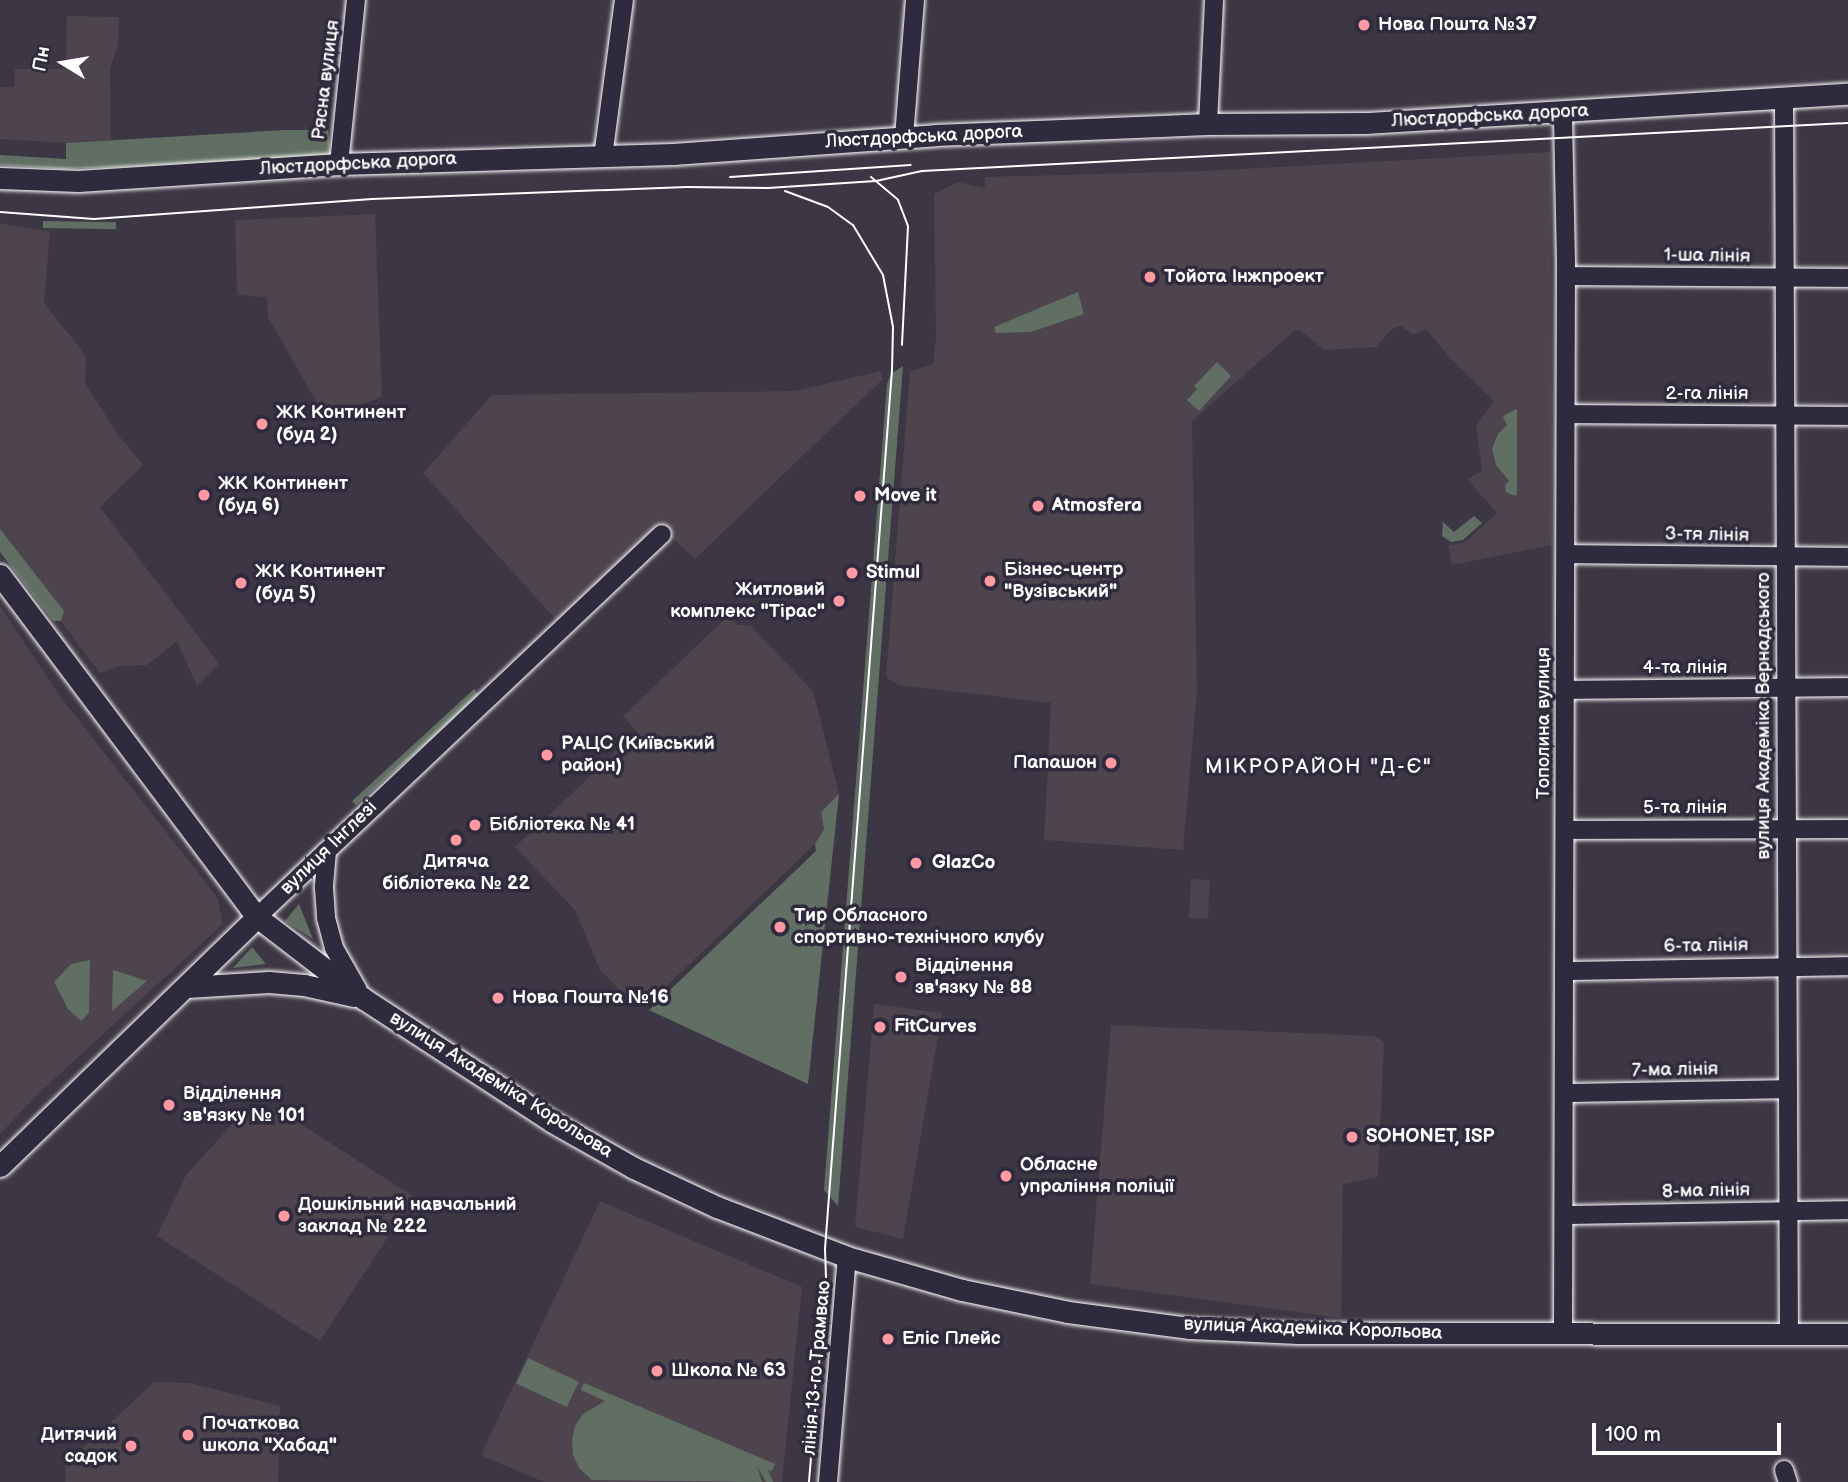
<!DOCTYPE html>
<meta charset="utf-8">
<style>
body{margin:0}
#map{position:relative;width:1848px;height:1482px;overflow:hidden;background:#3d3644;font-family:"Balsamiq Sans",sans-serif}
div>[style]{position:absolute}
.built>*{inset:0;background:#4d444d;transform-origin:0 0}
.green>*{inset:0;background:#616e63;transform-origin:0 0}
.roads{filter:drop-shadow(0 0 2px #fff) drop-shadow(0 0 2px #fff)}
.minor>*{height:18px;margin:-9px;padding:0 9px;transform-origin:9px;border-radius:9px;background:#2f2a3d}
.major>*{height:21px;margin:-10.5px;padding:0 10.5px;transform-origin:10.5px;border-radius:10.5px;background:#2f2a3d}
.tram>*{height:2px;margin:-1px;padding:0 1px;transform-origin:1px;border-radius:1px;background:#fff}
.dots>*{width:19px;height:19px;translate:-50% -50%;box-sizing:border-box;border:4px solid #2f2a3d;border-radius:50%}
span{translate:-50% -50%;white-space:nowrap;text-align:center;line-height:1.15;-webkit-text-stroke:7px #2f2a3d;paint-order:stroke}
.poi-label{font-size:19px;color:#fff;font-weight:700}
.left{translate:0 -50%;text-align:left}
.right{translate:-100% -50%;text-align:right}
.street-label{font-size:19px;color:#fff}
.neighbourhood-label{font-size:21px;color:#fff;letter-spacing:2px}
.north{position:absolute;left:28px;top:28px;width:70px;height:70px;-webkit-text-stroke:5px #2f2a3d;paint-order:stroke;rotate:281deg;font-size:19px;font-weight:700;line-height:28px;text-align:center;color:#fff}
.north::after{content:'';display:block;margin:auto;width:24px;height:32px;background:#fff;clip-path:polygon(50% 0,100% 100%,50% 72%,0 100%)}
.scale{position:absolute;left:1592px;top:1423px;width:189px;height:32px;box-sizing:border-box;border:4px solid #fff;border-top:0;padding-left:9px;font-size:21px;line-height:24px;white-space:nowrap;color:#fff;-webkit-text-stroke:5px #2f2a3d;paint-order:stroke}
</style>
<div id="map">
<div class="built">
<div style="clip-path:polygon(67px 16px,119px 17px,118px 45px,110px 69px,111px 140px,66px 143px,0 139px,0 87px,14px 87px,15px 69px,66px 69px)"></div>
<div style="clip-path:polygon(1551px 152px,1552px 545px,1452px 565px,1448px 545px,1464px 543px,1497px 513px,1467px 479px,1482px 471px,1476px 426px,1494px 401px,1449px 357px,1426px 329px,1413px 335px,1401px 326px,1393px 328px,1376px 347px,1324px 350px,1300px 330px,1295px 330px,1192px 421px,1197px 691px,1183px 850px,1044px 840px,1051px 703px,898px 685px,886px 677px,910px 371px,933px 364px,936px 337px,934px 194px,957px 182px,985px 188px,985px 177px,1204px 171px)"></div>
<div style="clip-path:polygon(375px 214px,382px 397px,325px 417px,268px 317px,267px 297px,237px 295px,235px 220px)"></div>
<div style="clip-path:polygon(0 223px,50px 232px,44px 303px,86px 356px,85px 383px,119px 436px,143px 465px,100px 507px,219px 664px,197px 686px,177px 641px,147px 665px,120px 666px,100px 673px,0 540px)"></div>
<div style="clip-path:polygon(881px 371px,883px 379px,695px 559px,664px 530px,560px 624px,423px 473px,492px 395px,795px 391px)"></div>
<div style="clip-path:polygon(0 606px,59px 695px,217px 897px,223px 924px,39px 1093px,0 1134px)"></div>
<div style="clip-path:polygon(729px 615px,738px 625px,750px 625px,813px 691px,839px 794px,821px 812px,824px 829px,815px 844px,653px 999px,639px 985px,626px 997px,600px 970px,575px 910px,515px 847px,637px 732px,623px 716px)"></div>
<div style="left:1191px;top:879px;width:19px;height:39px;rotate:3deg"></div>
<div style="clip-path:polygon(874px 1004px,942px 1013px,903px 1239px,855px 1227px)"></div>
<div style="clip-path:polygon(1111px 1025px,1374px 1036px,1384px 1042px,1378px 1177px,1343px 1184px,1341px 1318px,1090px 1284px)"></div>
<div style="clip-path:polygon(279px 1110px,414px 1197px,320px 1341px,157px 1236px,186px 1175px,244px 1111px)"></div>
<div style="clip-path:polygon(600px 1201px,802px 1287px,782px 1482px,544px 1482px,481px 1455px)"></div>
<div style="clip-path:polygon(154px 1382px,190px 1383px,280px 1406px,278px 1482px,65px 1482px,66px 1464px)"></div>
</div>
<div class="green">
<div style="clip-path:polygon(285px 130px,328px 130px,331px 159px,64px 169px,0 165px,0 155px,66px 159px,66px 143px)"></div>
<div style="left:43px;top:221px;width:73px;height:7px;rotate:1deg"></div>
<div style="clip-path:polygon(1078px 292px,1084px 314px,1031px 332px,996px 333px,994px 327px)"></div>
<div style="clip-path:polygon(1217px 362px,1231px 376px,1199px 411px,1187px 400px,1197px 389px,1194px 386px)"></div>
<div style="clip-path:polygon(903px 366px,838px 1206px,824px 1190px,887px 384px,891px 374px)"></div>
<div style="clip-path:polygon(1517px 409px,1517px 494px,1515px 496px,1506px 492px,1505px 485px,1509px 481px,1496px 465px,1492px 449px,1498px 434px,1507px 425px,1503px 417px,1506px 414px)"></div>
<div style="clip-path:polygon(1474px 516px,1482px 523px,1463px 540px,1451px 542px,1442px 536px,1443px 522px,1454px 532px)"></div>
<div style="clip-path:polygon(0 529px,64px 611px,61px 621px,53px 621px,0 552px)"></div>
<div style="clip-path:polygon(474px 689px,480px 696px,356px 805px,352px 801px)"></div>
<div style="clip-path:polygon(839px 794px,808px 1084px,649px 1010px,816px 851px,815px 844px,824px 829px,821px 812px)"></div>
<div style="clip-path:polygon(299px 904px,313px 939px,285px 921px)"></div>
<div style="clip-path:polygon(252px 947px,266px 964px,233px 968px)"></div>
<div style="clip-path:polygon(90px 960px,89px 1013px,81px 1021px,68px 1009px,54px 982px,71px 964px)"></div>
<div style="clip-path:polygon(113px 970px,147px 981px,112px 1011px)"></div>
<div style="left:528px;top:1358px;width:56px;height:28px;rotate:25deg"></div>
<div style="clip-path:polygon(584px 1383px,775px 1464px,772px 1471px,768px 1470px,773px 1482px,766px 1482px,757px 1466px,762px 1482px,592px 1480px,579px 1468px,573px 1455px,572px 1440px,575px 1426px,583px 1414px,605px 1401px,581px 1390px)"></div>
</div>
<div class="roads">
<div class="minor">
<div style="left:1784px;top:97px;width:1237px;rotate:89.77deg"></div>
<div style="left:1208px;top:124px;width:124px;rotate:-87.2deg"></div>
<div style="left:904px;top:137px;width:137px;rotate:-85.4deg"></div>
<div style="left:603px;top:157px;width:158px;rotate:-82.4deg"></div>
<div style="left:339px;top:164px;width:165px;rotate:-84.1deg"></div>
<div style="left:1566px;top:276px;width:282px;rotate:0.4deg"></div>
<div style="left:1566px;top:414px;width:282px;rotate:0.4deg"></div>
<div style="left:1566px;top:554px;width:282px;rotate:0.6deg"></div>
<div style="left:1565px;top:690px;width:283px;rotate:-0.6deg"></div>
<div style="left:1565px;top:830px;width:283px;rotate:-0.2deg"></div>
<div style="left:327px;top:851px;width:37px;rotate:95deg"></div>
<div style="left:324px;top:888px;width:30px;rotate:86deg"></div>
<div style="left:326px;top:918px;width:31px;rotate:75deg"></div>
<div style="left:334px;top:948px;width:48px;rotate:60.3deg"></div>
<div style="left:257px;top:917px;width:557px;rotate:-43.4deg"></div>
<div style="left:1565px;top:971px;width:283px;rotate:-1deg"></div>
<div style="left:1565px;top:1093px;width:221px;rotate:-1deg"></div>
<div style="left:1564px;top:1215px;width:284px;rotate:-1deg"></div>
<div style="left:1563px;top:1333px;width:1071px;rotate:-89.84deg"></div>
<div style="left:1566px;top:262px;width:149px;rotate:-91.2deg"></div>
<div style="left:1784px;top:1470px;width:13px;rotate:72deg"></div>
<div style="left:828px;top:1482px;width:226px;rotate:-85.2deg"></div>
</div>
<div class="major">
<div style="left:0;top:178px;width:78px;rotate:2.2deg"></div>
<div style="left:78px;top:181px;width:262px;rotate:-3.7deg"></div>
<div style="left:339px;top:164px;width:334px;rotate:-1.7deg"></div>
<div style="left:673px;top:154px;width:263px;rotate:-4.1deg"></div>
<div style="left:935px;top:135px;width:273px;rotate:-2.3deg"></div>
<div style="left:1208px;top:124px;width:159px;rotate:-0.4deg"></div>
<div style="left:1367px;top:123px;width:482px;rotate:-3.5deg"></div>
<div style="left:0;top:575px;width:428px;rotate:53.1deg"></div>
<div style="left:257px;top:917px;width:135px;rotate:37.5deg"></div>
<div style="left:364px;top:999px;width:223px;rotate:33.1deg"></div>
<div style="left:551px;top:1121px;width:95px;rotate:29.5deg"></div>
<div style="left:634px;top:1168px;width:92px;rotate:25.2deg"></div>
<div style="left:717px;top:1207px;width:139px;rotate:21deg"></div>
<div style="left:847px;top:1257px;width:120px;rotate:16deg"></div>
<div style="left:962px;top:1290px;width:108px;rotate:11.7deg"></div>
<div style="left:1068px;top:1312px;width:123px;rotate:7.5deg"></div>
<div style="left:1190px;top:1328px;width:108px;rotate:2.7deg"></div>
<div style="left:1298px;top:1333px;width:550px;rotate:0.1deg"></div>
<div style="left:187px;top:987px;width:82px;rotate:-3.5deg"></div>
<div style="left:269px;top:982px;width:35px;rotate:5deg"></div>
<div style="left:304px;top:985px;width:51px;rotate:12.4deg"></div>
<div style="left:0;top:1166px;width:358px;rotate:-44.1deg"></div>
</div>
</div>
<div class="tram">
<div style="left:730px;top:177px;width:181px;rotate:-3.8deg"></div>
<div style="left:871px;top:177px;width:35px;rotate:40deg"></div>
<div style="left:898px;top:200px;width:28px;rotate:69deg"></div>
<div style="left:908px;top:226px;width:119px;rotate:92.9deg"></div>
<div style="left:785px;top:191px;width:46px;rotate:20.4deg"></div>
<div style="left:828px;top:207px;width:31px;rotate:36deg"></div>
<div style="left:853px;top:225px;width:58px;rotate:59deg"></div>
<div style="left:883px;top:275px;width:53px;rotate:79.1deg"></div>
<div style="left:893px;top:327px;width:43px;rotate:91.3deg"></div>
<div style="left:892px;top:370px;width:882px;rotate:94.36deg"></div>
<div style="left:825px;top:1249px;width:34px;rotate:88deg"></div>
<div style="left:826px;top:1283px;width:200px;rotate:94.9deg"></div>
<div style="left:0;top:212px;width:94px;rotate:4.3deg"></div>
<div style="left:94px;top:219px;width:279px;rotate:-4.1deg"></div>
<div style="left:372px;top:199px;width:315px;rotate:-2.2deg"></div>
<div style="left:687px;top:187px;width:81px;rotate:0.7deg"></div>
<div style="left:768px;top:188px;width:108px;rotate:-3.7deg"></div>
<div style="left:876px;top:181px;width:47px;rotate:-12.3deg"></div>
<div style="left:922px;top:171px;width:927px;rotate:-2.97deg"></div>
</div>
<div class="dots">
<div style="left:1364px;top:25px;background:#ff9aa2"></div>
<div style="left:1150px;top:277px;background:#ff9aa2"></div>
<div style="left:262px;top:424px;background:#ff9aa2"></div>
<div style="left:204px;top:495px;background:#ff9aa2"></div>
<div style="left:860px;top:496px;background:#ff9aa2"></div>
<div style="left:1038px;top:506px;background:#ff9aa2"></div>
<div style="left:852px;top:573px;background:#ff9aa2"></div>
<div style="left:990px;top:581px;background:#ff9aa2"></div>
<div style="left:241px;top:583px;background:#ff9aa2"></div>
<div style="left:839px;top:601px;background:#ff9aa2"></div>
<div style="left:547px;top:755px;background:#ff9aa2"></div>
<div style="left:1111px;top:763px;background:#ff9aa2"></div>
<div style="left:475px;top:825px;background:#ff9aa2"></div>
<div style="left:456px;top:840px;background:#ff9aa2"></div>
<div style="left:916px;top:863px;background:#ff9aa2"></div>
<div style="left:780px;top:927px;background:#ff9aa2"></div>
<div style="left:901px;top:977px;background:#ff9aa2"></div>
<div style="left:498px;top:998px;background:#ff9aa2"></div>
<div style="left:880px;top:1027px;background:#ff9aa2"></div>
<div style="left:169px;top:1105px;background:#ff9aa2"></div>
<div style="left:1352px;top:1137px;background:#ff9aa2"></div>
<div style="left:1006px;top:1176px;background:#ff9aa2"></div>
<div style="left:284px;top:1216px;background:#ff9aa2"></div>
<div style="left:888px;top:1339px;background:#ff9aa2"></div>
<div style="left:657px;top:1371px;background:#ff9aa2"></div>
<div style="left:188px;top:1435px;background:#ff9aa2"></div>
<div style="left:131px;top:1446px;background:#ff9aa2"></div>
</div>
<div class="poi-label">
<span class="left" style="left:1378px;top:25px">Нова Пошта №37</span>
<span class="left" style="left:1164px;top:277px">Тойота Інжпроект</span>
<span class="left" style="left:276px;top:424px">ЖК Континент<br>(буд 2)</span>
<span class="left" style="left:218px;top:495px">ЖК Континент<br>(буд 6)</span>
<span class="left" style="left:874px;top:496px">Move it</span>
<span class="left" style="left:1052px;top:506px">Atmosfera</span>
<span class="left" style="left:1004px;top:581px">Бізнес-центр<br>"Вузівський"</span>
<span class="left" style="left:255px;top:583px">ЖК Континент<br>(буд 5)</span>
<span class="left" style="left:866px;top:573px">Stimul</span>
<span class="right" style="left:825px;top:601px">Житловий<br>комплекс "Тірас"</span>
<span class="left" style="left:561px;top:755px">РАЦС (Київський<br>район)</span>
<span class="right" style="left:1097px;top:763px">Папашон</span>
<span class="left" style="left:489px;top:825px">Бібліотека № 41</span>
<span style="left:456px;top:873px">Дитяча<br>бібліотека № 22</span>
<span class="left" style="left:932px;top:863px">GlazCo</span>
<span class="left" style="left:794px;top:927px">Тир Обласного<br>спортивно-технічного клубу</span>
<span class="left" style="left:915px;top:977px">Відділення<br>зв'язку № 88</span>
<span class="left" style="left:512px;top:998px">Нова Пошта №16</span>
<span class="left" style="left:894px;top:1027px">FitCurves</span>
<span class="left" style="left:183px;top:1105px">Відділення<br>зв'язку № 101</span>
<span class="left" style="left:1366px;top:1137px">SOHONET, ISP</span>
<span class="left" style="left:1020px;top:1176px">Обласне<br>упраління поліції</span>
<span class="left" style="left:298px;top:1216px">Дошкільний навчальний<br>заклад № 222</span>
<span class="left" style="left:902px;top:1339px">Еліс Плейс</span>
<span class="left" style="left:671px;top:1371px">Школа № 63</span>
<span class="left" style="left:202px;top:1435px">Початкова<br>школа "Хабад"</span>
<span class="right" style="left:117px;top:1446px">Дитячий<br>садок</span>
</div>
<div class="street-label">
<span style="left:326px;top:80px;rotate:-83deg">Рясна вулиця</span>
<span style="left:1490px;top:116px;rotate:-3deg">Люстдорфська дорога</span>
<span style="left:924px;top:137px;rotate:-3deg">Люстдорфська дорога</span>
<span style="left:358px;top:164px;rotate:-3deg">Люстдорфська дорога</span>
<span style="left:1707px;top:256px;rotate:1deg">1-ша лінія</span>
<span style="left:1707px;top:394px">2-га лінія</span>
<span style="left:1707px;top:535px;rotate:1deg">3-тя лінія</span>
<span style="left:1685px;top:668px">4-та лінія</span>
<span style="left:1764px;top:716px;rotate:-90deg">вулиця Академіка Вернадського</span>
<span style="left:1544px;top:723px;rotate:-90deg">Тополина вулиця</span>
<span style="left:1685px;top:808px">5-та лінія</span>
<span style="left:329px;top:848px;rotate:-44deg">вулиця Інглезі</span>
<span style="left:1706px;top:946px;rotate:-1deg">6-та лінія</span>
<span style="left:1675px;top:1070px;rotate:-1deg">7-ма лінія</span>
<span style="left:501px;top:1085px;rotate:32deg">вулиця Академіка Корольова</span>
<span style="left:1706px;top:1191px;rotate:-1deg">8-ма лінія</span>
<span style="left:1313px;top:1329px;rotate:2deg">вулиця Академіка Корольова</span>
<span style="left:817px;top:1368px;rotate:-85deg">лінія 13-го Трамваю</span>
</div>
<div class="neighbourhood-label">
<span style="left:1319px;top:767px">МІКРОРАЙОН "Д-Є"</span>
</div>
<div class="north">Пн</div>
<div class="scale">100 m</div>
</div>
